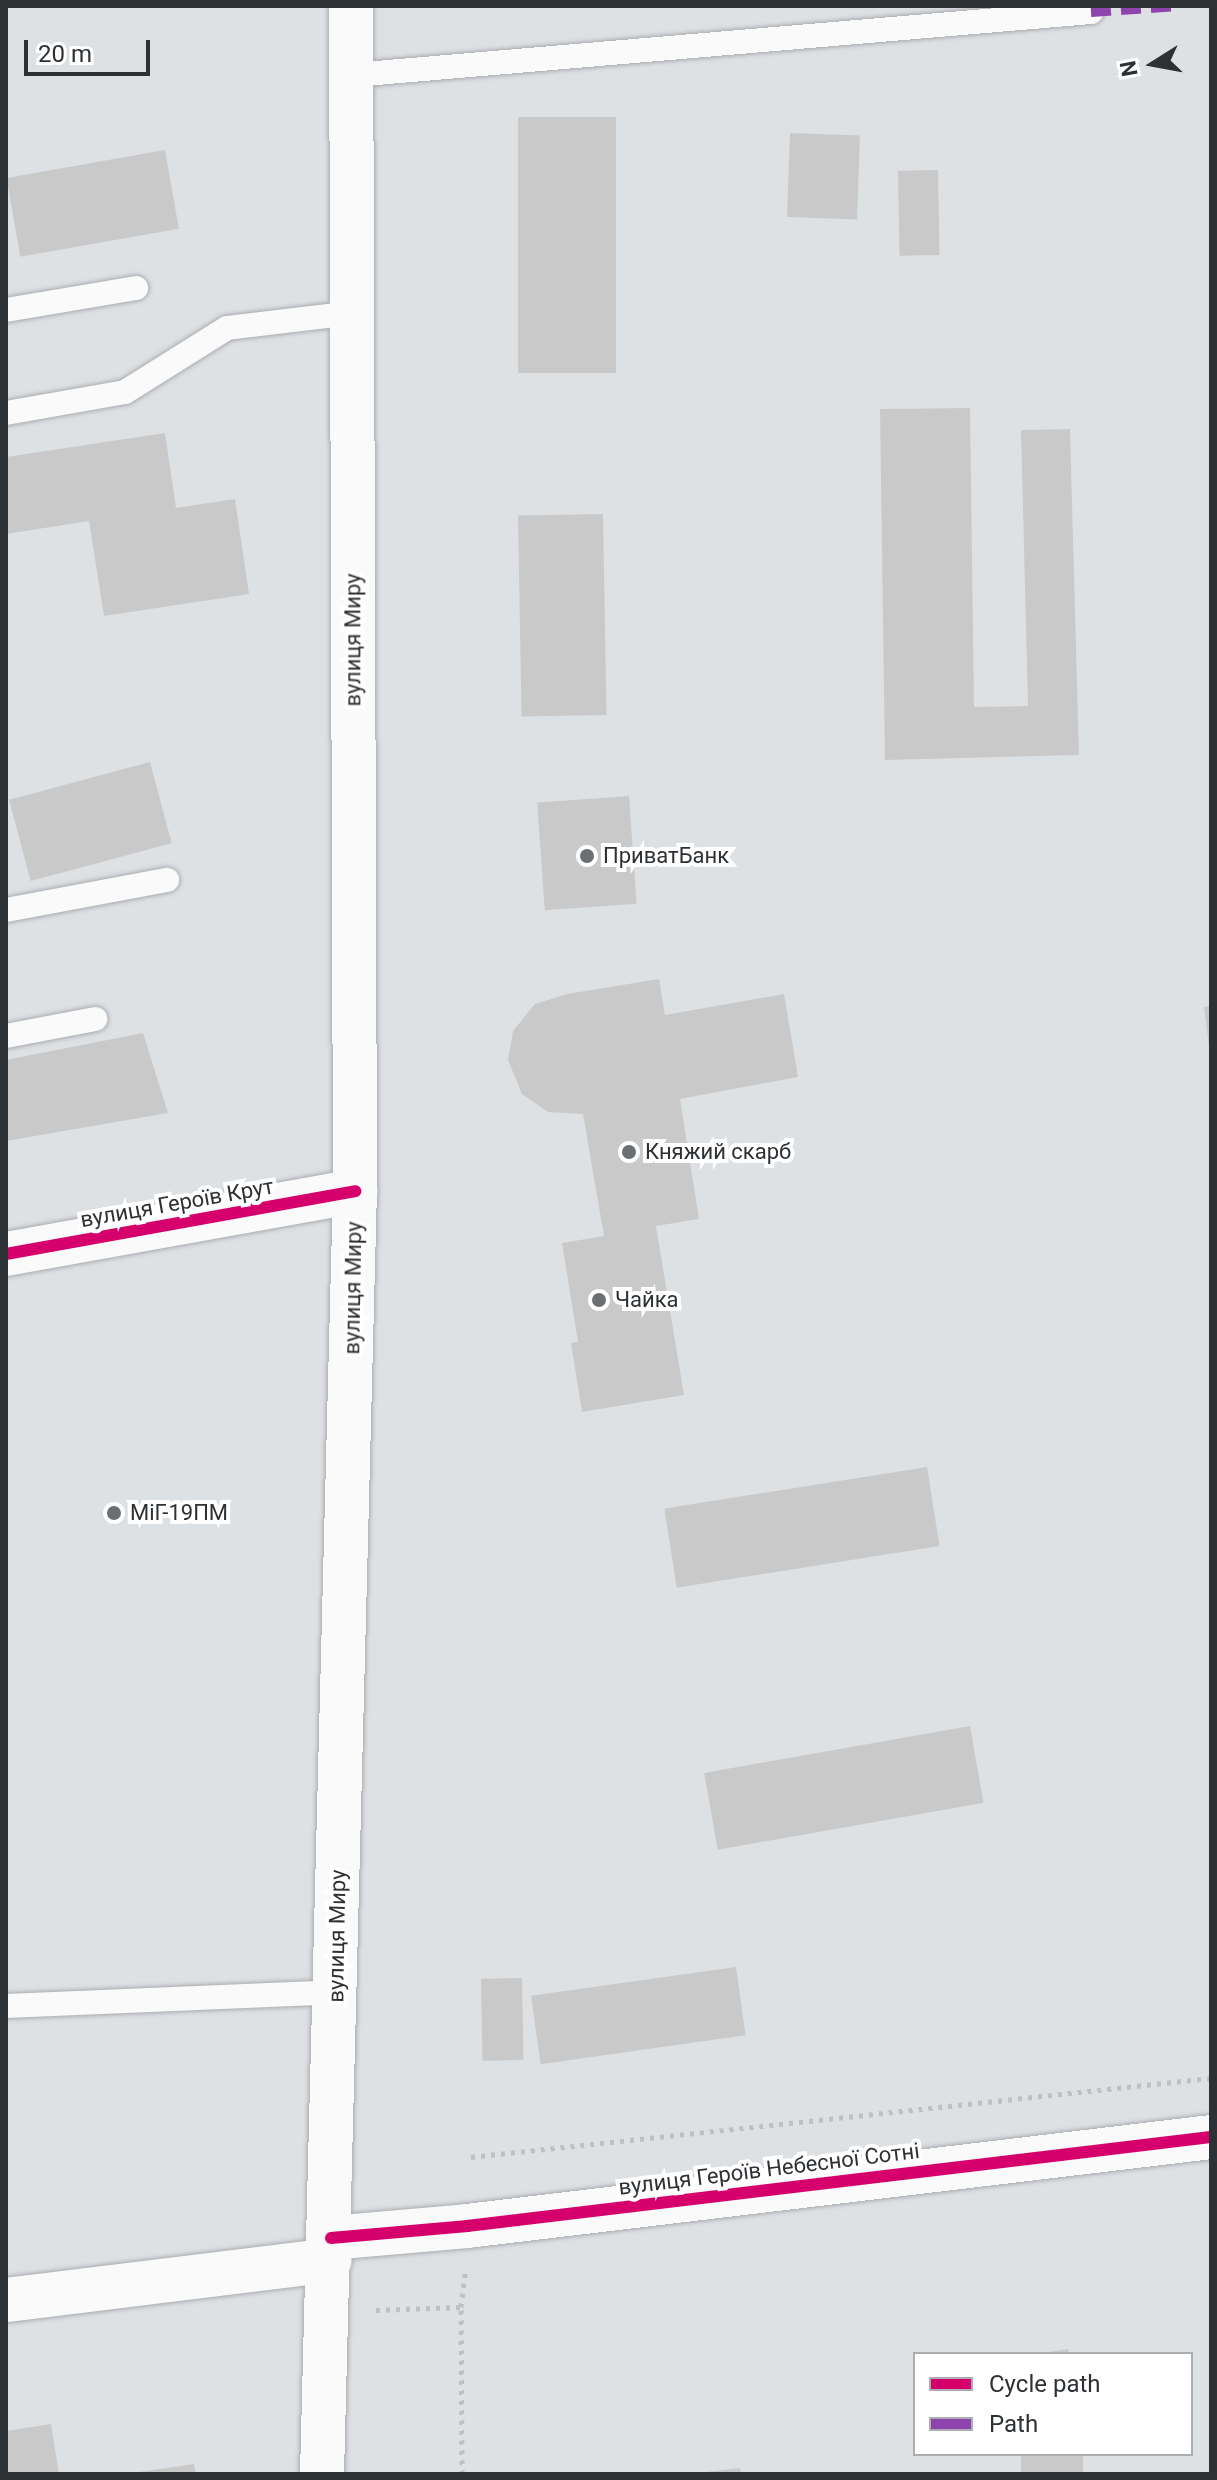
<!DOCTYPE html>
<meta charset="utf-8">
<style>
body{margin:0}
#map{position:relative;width:1217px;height:2480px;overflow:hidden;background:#dee1e4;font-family:Roboto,sans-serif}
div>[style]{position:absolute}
.building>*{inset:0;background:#c9c9ca;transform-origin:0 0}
.path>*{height:5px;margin-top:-2.5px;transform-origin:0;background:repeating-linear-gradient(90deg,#bec0c1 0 4px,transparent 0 10px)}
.roads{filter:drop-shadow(0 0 2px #aaadb0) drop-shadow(0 0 2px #aaadb0)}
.service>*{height:24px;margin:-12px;padding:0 12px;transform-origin:12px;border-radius:12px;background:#fafafb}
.minor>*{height:44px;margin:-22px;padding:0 22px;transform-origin:22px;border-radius:22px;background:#fafafb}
.secondary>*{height:44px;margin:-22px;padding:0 22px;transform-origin:22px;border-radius:22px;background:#fafafb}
.quiet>*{height:10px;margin-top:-5px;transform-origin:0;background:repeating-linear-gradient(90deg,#8e44ad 0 20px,transparent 0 30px)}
.cycleway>*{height:12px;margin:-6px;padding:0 6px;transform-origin:6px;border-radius:6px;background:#d6006c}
.dots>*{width:22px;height:22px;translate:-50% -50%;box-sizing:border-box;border:4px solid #fff;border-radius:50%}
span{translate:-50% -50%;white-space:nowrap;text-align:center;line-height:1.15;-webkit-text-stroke:8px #fff;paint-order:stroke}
.street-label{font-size:22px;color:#2e3134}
.poi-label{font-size:22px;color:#2e3134}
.left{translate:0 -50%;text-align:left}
.frame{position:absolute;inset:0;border:8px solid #2e3134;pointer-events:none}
.legend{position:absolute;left:913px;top:2352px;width:280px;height:104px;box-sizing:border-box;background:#fff;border:2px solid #abadae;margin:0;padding:10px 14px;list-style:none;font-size:24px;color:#2e3134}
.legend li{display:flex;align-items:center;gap:16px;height:40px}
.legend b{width:40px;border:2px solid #abadae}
.north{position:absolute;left:1113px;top:24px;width:80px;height:80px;-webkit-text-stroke:6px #fff;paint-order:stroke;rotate:259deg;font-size:22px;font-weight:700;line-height:32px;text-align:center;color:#2e3134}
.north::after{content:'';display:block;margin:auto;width:28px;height:36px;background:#2e3134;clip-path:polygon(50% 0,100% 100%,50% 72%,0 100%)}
.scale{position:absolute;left:24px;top:40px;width:126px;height:36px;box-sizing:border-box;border:4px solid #2e3134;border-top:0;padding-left:10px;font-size:24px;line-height:28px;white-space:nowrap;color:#2e3134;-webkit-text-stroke:6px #fff;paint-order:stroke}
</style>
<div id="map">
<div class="building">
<div style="left:616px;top:117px;width:256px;height:98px;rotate:90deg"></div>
<div style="left:790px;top:133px;width:70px;height:84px;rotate:2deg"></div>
<div style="left:165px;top:150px;width:80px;height:161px;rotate:80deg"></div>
<div style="left:938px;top:170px;width:85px;height:40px;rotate:89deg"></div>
<div style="clip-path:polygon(970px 408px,974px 707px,1028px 706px,1021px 430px,1070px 429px,1079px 755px,885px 760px,880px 409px)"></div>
<div style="clip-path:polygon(165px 433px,176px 508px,235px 499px,249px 594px,104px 616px,89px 521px,6px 534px,6px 457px)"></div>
<div style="left:603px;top:514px;width:201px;height:85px;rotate:89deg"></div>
<div style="left:150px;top:762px;width:84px;height:146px;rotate:75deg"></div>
<div style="left:629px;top:796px;width:108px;height:92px;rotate:86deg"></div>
<div style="clip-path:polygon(659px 979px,665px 1015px,784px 994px,798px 1077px,680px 1099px,699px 1219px,656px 1226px,684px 1395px,582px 1412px,571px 1343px,578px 1342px,562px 1243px,604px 1236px,583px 1114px,548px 1112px,522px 1094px,508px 1060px,513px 1031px,535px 1004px,567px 994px)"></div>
<div style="clip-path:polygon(1211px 1006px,1211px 1046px,1209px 1047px,1204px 1007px)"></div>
<div style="clip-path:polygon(143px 1033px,168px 1113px,6px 1141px,6px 1060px)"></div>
<div style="left:927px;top:1467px;width:80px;height:266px;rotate:81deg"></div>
<div style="left:970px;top:1726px;width:78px;height:270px;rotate:80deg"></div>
<div style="left:736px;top:1967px;width:69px;height:207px;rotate:82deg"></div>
<div style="left:522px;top:1978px;width:82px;height:41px;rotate:89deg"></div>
<div style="clip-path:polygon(1068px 2349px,1069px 2354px,1049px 2354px,1049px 2352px)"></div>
<div style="clip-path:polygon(51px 2424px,59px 2474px,6px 2474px,6px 2431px)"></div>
<div style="left:1021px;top:2454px;width:62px;height:20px"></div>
<div style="clip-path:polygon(194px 2464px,196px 2474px,139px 2474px,139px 2472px)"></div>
<div style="clip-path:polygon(740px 2468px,741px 2474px,706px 2474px,706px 2472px)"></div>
</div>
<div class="path">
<div style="left:471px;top:2157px;width:744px;rotate:-6.09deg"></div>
<div style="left:376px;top:2310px;width:85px;rotate:-2deg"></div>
<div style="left:462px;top:2474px;width:167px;rotate:-90.3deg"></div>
<div style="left:461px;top:2307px;width:38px;rotate:-83deg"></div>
</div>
<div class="roads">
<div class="service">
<div style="left:353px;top:75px;width:741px;rotate:-4.88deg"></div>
<div style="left:6px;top:310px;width:132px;rotate:-9.6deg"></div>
<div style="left:6px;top:413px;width:121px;rotate:-10deg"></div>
<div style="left:125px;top:392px;width:120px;rotate:-32.1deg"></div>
<div style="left:227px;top:328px;width:126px;rotate:-6.8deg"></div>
<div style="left:6px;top:910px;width:164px;rotate:-10.6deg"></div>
<div style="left:6px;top:1036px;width:91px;rotate:-10.8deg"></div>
<div style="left:6px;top:2006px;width:329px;rotate:-2.4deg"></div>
</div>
<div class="minor">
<div style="left:6px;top:1254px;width:355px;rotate:-10.2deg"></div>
<div style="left:331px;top:2238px;width:137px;rotate:-5deg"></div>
<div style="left:467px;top:2226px;width:749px;rotate:-6.82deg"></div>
<div style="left:6px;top:2300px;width:326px;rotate:-7deg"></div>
</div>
<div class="secondary">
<div style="left:322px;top:2474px;width:1283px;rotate:-88.53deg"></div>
<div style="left:355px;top:1191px;width:1185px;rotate:-90.19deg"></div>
</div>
</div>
<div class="quiet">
<div style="left:1091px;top:12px;width:88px;rotate:-3.9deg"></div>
</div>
<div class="cycleway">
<div style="left:6px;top:1254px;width:355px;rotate:-10.2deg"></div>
<div style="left:331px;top:2238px;width:137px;rotate:-5deg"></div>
<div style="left:467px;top:2226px;width:749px;rotate:-6.82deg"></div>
</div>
<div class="dots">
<div style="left:587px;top:856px;background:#6c6f72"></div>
<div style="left:629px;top:1152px;background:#6c6f72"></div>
<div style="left:599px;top:1300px;background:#6c6f72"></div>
<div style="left:114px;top:1513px;background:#6c6f72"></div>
</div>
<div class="street-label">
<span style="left:353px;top:640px;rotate:-90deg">вулиця Миру</span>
<span style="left:177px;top:1203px;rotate:-10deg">вулиця Героїв Крут</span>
<span style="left:353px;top:1288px;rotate:-89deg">вулиця Миру</span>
<span style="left:337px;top:1936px;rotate:-89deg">вулиця Миру</span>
<span style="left:769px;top:2169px;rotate:-7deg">вулиця Героїв Небесної Сотні</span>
</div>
<div class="poi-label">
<span class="left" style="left:603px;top:856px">ПриватБанк</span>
<span class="left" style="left:645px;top:1152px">Княжий скарб</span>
<span class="left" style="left:615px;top:1300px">Чайка</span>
<span class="left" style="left:130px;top:1513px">МіГ-19ПМ</span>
</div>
<div class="frame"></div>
<ul class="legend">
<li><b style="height:10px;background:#d6006c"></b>Cycle path</li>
<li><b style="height:10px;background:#8e44ad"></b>Path</li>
</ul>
<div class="north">N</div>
<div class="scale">20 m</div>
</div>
